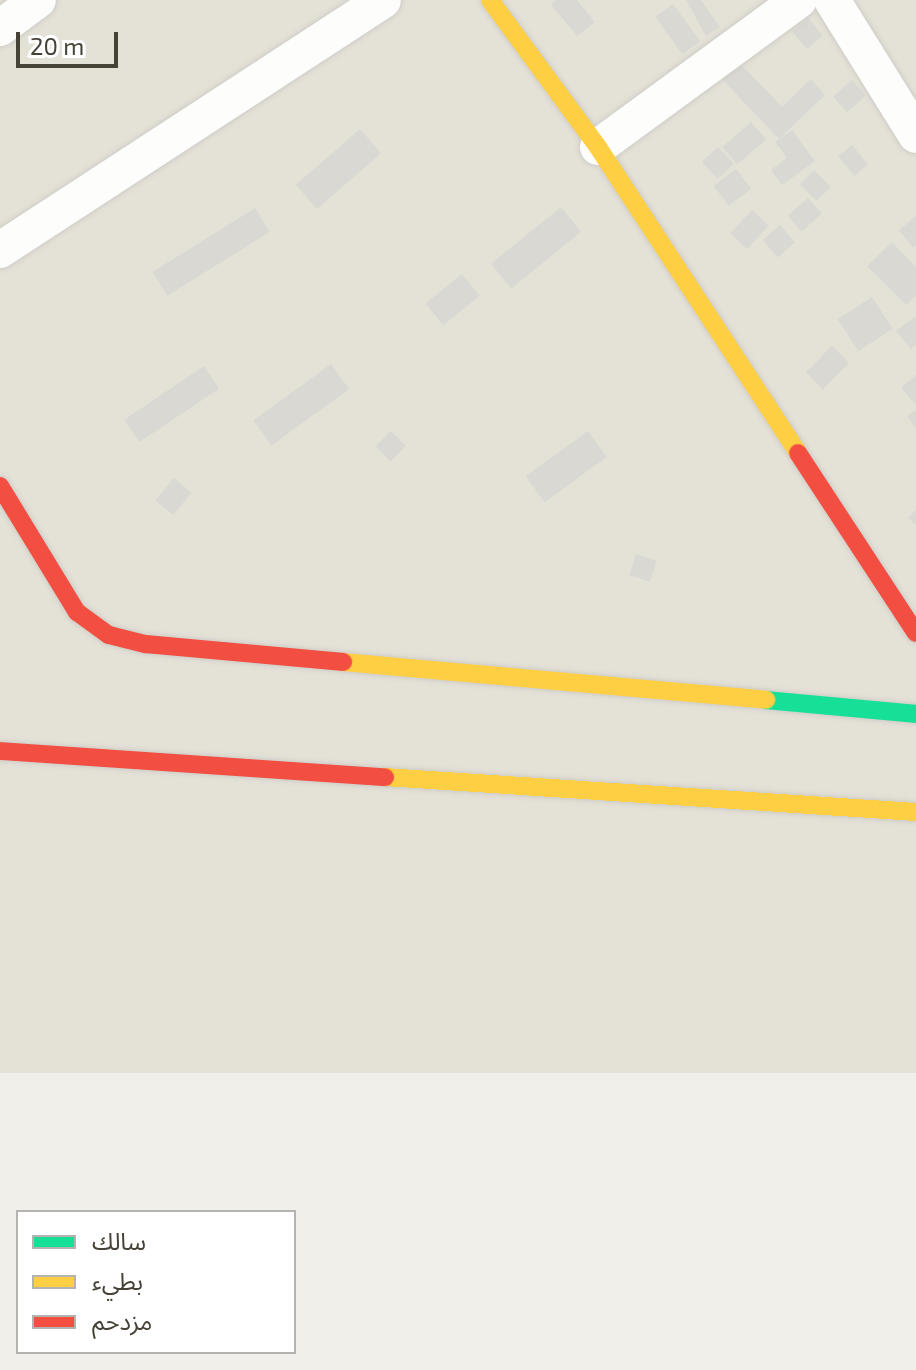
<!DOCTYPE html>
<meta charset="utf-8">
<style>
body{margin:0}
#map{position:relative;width:916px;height:1370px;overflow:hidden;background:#f0efea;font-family:"Exo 2","Noto Sans Arabic",sans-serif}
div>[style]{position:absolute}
.residential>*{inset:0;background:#e4e1d7;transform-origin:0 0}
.building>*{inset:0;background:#dad8d2;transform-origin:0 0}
.roads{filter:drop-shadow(0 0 2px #cecdc7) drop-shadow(0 0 2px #cecdc7)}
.street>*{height:36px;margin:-18px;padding:0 18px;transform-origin:18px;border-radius:18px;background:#fdfdfc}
.fast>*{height:18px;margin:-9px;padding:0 9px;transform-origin:9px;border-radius:9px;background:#16e098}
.slow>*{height:18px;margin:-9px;padding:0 9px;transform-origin:9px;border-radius:9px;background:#ffcf43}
.jam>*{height:18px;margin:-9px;padding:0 9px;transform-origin:9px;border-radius:9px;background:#f24e42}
span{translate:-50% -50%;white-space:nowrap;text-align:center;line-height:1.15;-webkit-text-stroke:6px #fff;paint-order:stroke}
.legend{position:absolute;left:16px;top:1210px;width:280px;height:144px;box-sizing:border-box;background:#fff;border:2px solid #b5b3af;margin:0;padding:10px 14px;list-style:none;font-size:24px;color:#464236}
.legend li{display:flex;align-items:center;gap:16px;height:40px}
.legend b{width:40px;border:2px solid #b5b3af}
.scale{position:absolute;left:16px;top:32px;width:102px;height:36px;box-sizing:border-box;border:4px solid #464236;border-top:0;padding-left:10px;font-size:24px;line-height:28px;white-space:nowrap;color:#464236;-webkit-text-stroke:6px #fff;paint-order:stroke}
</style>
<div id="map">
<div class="residential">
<div style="left:0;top:0;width:916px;height:1073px"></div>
</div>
<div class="building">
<div style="clip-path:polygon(556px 0,577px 0,595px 22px,577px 36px,551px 5px)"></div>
<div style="clip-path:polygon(686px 0,701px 0,720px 27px,706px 36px)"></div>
<div style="left:673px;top:4px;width:46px;height:22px;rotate:54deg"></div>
<div style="left:808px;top:18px;width:23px;height:21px;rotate:50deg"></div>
<div style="clip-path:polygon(738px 61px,782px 107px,811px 79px,825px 95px,779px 139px,720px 77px)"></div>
<div style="left:852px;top:80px;width:21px;height:25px;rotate:49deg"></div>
<div style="left:751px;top:122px;width:23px;height:38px;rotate:49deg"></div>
<div style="left:360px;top:129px;width:32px;height:85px;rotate:49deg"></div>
<div style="clip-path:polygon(792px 130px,815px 161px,782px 185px,771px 170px,787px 158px,775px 142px)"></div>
<div style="left:852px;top:145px;width:25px;height:18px;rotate:50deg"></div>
<div style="left:718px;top:147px;width:23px;height:22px;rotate:47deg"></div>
<div style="left:736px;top:169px;width:25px;height:28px;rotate:53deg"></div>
<div style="left:814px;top:170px;width:24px;height:20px;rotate:45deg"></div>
<div style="left:808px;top:198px;width:21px;height:27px;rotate:49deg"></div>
<div style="left:561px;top:207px;width:32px;height:90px;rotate:51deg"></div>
<div style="left:255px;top:208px;width:28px;height:121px;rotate:58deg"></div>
<div style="left:752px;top:210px;width:23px;height:32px;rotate:43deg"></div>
<div style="clip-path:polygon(916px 216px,916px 245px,913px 248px,899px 230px)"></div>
<div style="left:780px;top:225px;width:23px;height:23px;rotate:49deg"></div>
<div style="clip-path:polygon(892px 242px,916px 267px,916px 296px,906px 305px,867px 266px)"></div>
<div style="left:462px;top:274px;width:28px;height:47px;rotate:51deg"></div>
<div style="left:872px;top:297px;width:38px;height:41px;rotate:57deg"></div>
<div style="clip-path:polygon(916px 316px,916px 345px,911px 349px,896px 331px)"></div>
<div style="left:832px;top:346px;width:24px;height:37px;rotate:45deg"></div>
<div style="left:331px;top:364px;width:31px;height:96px;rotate:54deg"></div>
<div style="left:204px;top:366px;width:27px;height:96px;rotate:56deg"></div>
<div style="clip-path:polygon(916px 375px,916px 405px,901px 388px)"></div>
<div style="clip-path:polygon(916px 410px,916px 429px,907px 416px)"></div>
<div style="left:391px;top:431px;width:21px;height:22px;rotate:45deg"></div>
<div style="left:588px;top:431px;width:32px;height:77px;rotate:54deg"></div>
<div style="left:174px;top:478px;width:23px;height:29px;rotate:40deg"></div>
<div style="clip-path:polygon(916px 510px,916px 525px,908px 518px)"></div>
<div style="left:636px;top:554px;width:22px;height:22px;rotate:18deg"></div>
</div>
<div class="roads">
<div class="street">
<div style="left:832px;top:0;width:159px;rotate:58.1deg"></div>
<div style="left:0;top:28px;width:47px;rotate:-36.4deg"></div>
<div style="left:598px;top:147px;width:249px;rotate:-36.2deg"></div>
<div style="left:0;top:250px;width:457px;rotate:-33.1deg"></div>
</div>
<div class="fast">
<div style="left:766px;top:700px;width:151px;rotate:5.3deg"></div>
</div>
<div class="slow">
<div style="left:490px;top:0;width:182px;rotate:53.7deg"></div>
<div style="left:598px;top:147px;width:366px;rotate:56.8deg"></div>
<div style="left:343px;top:662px;width:425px;rotate:5.1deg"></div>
<div style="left:385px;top:777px;width:532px;rotate:3.77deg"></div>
</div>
<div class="jam">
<div style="left:798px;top:453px;width:215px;rotate:56.8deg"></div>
<div style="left:0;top:486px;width:148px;rotate:58.6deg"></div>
<div style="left:77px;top:612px;width:39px;rotate:36deg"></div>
<div style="left:109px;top:635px;width:38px;rotate:14deg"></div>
<div style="left:146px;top:644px;width:198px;rotate:5.2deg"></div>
<div style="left:0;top:751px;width:386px;rotate:3.9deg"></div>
</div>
</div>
<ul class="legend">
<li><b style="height:10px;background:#16e098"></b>سالك</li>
<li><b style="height:10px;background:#ffcf43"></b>بطيء</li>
<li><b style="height:10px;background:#f24e42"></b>مزدحم</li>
</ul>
<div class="scale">20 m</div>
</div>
